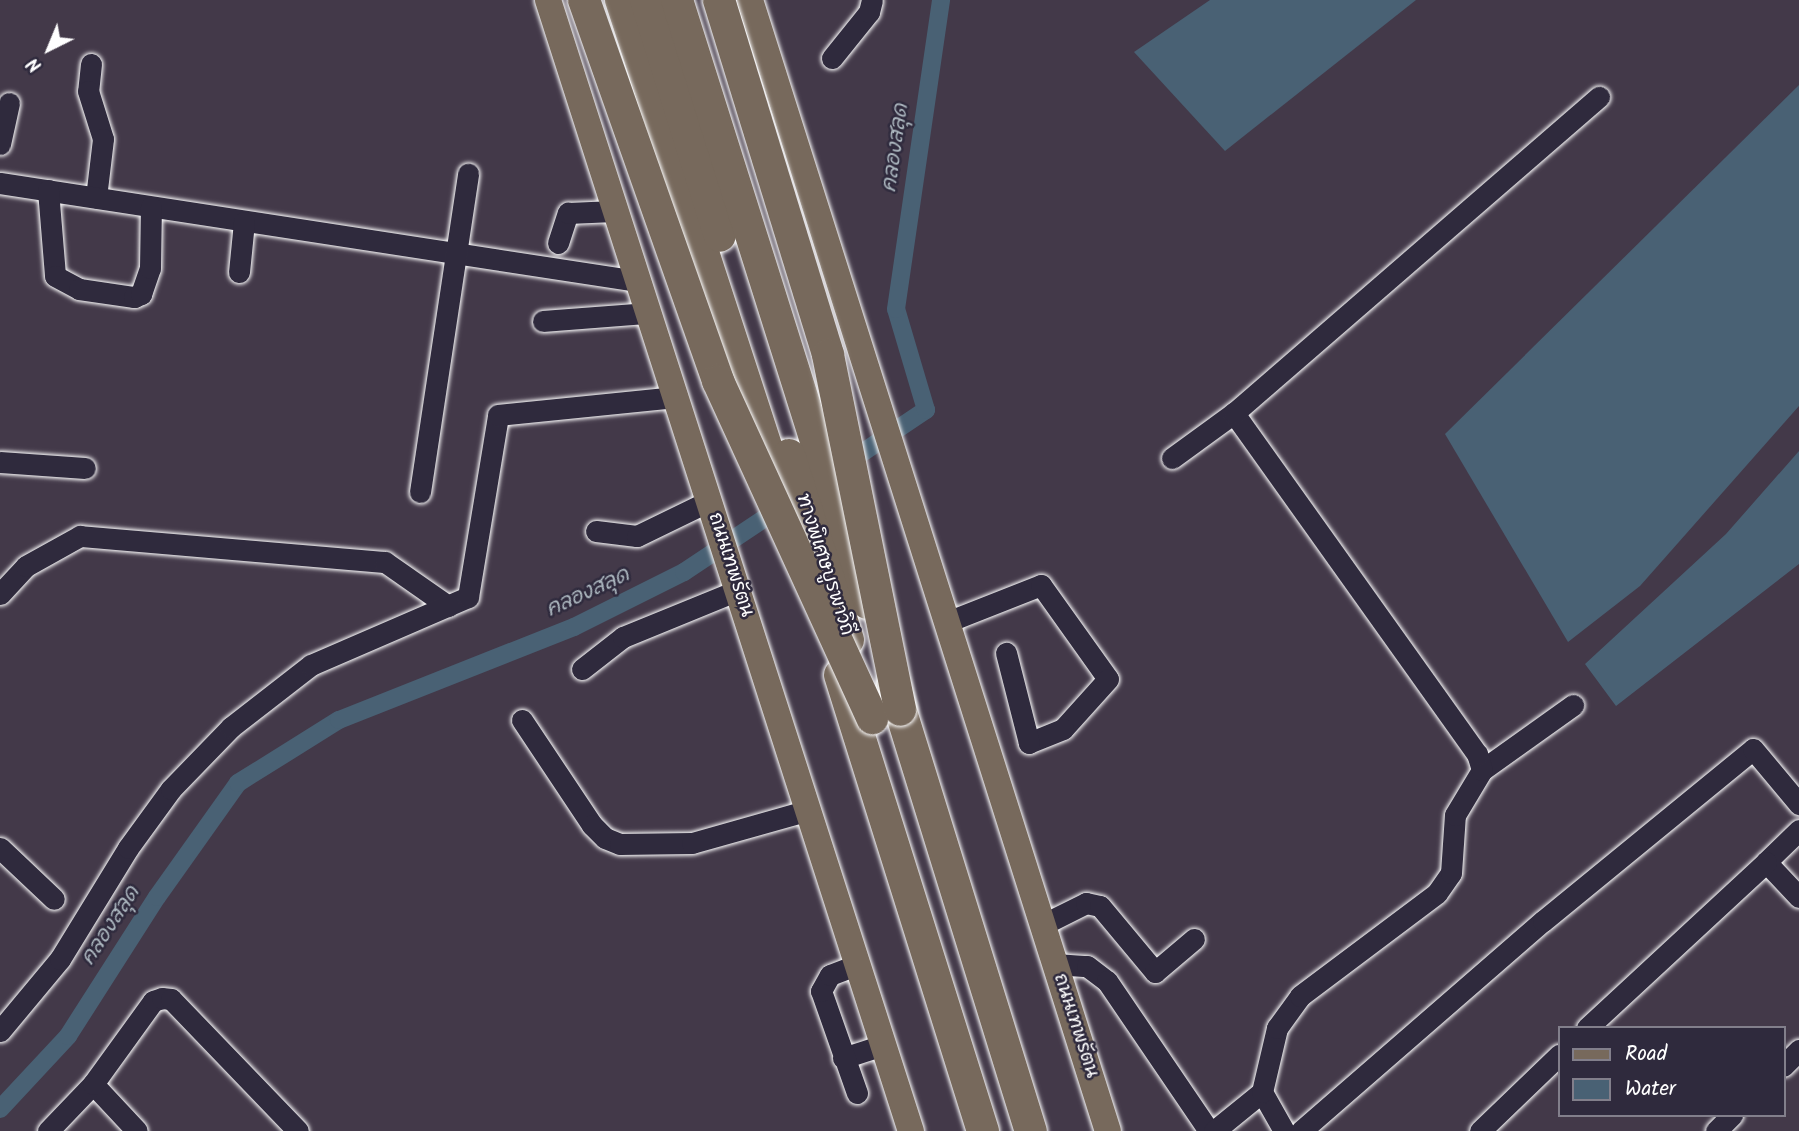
<!DOCTYPE html>
<meta charset="utf-8">
<style>
body{margin:0}
#map{position:relative;width:1799px;height:1131px;overflow:hidden;background:#433949;font-family:Kalam,"Playpen Sans Thai",sans-serif}
div>[style]{position:absolute}
.water>*{inset:0;background:#496174}
.canal>*{height:18px;margin:-9px;padding:0 9px;transform-origin:9px;border-radius:9px;background:#496174}
.roads{filter:drop-shadow(0 0 2px #fff) drop-shadow(0 0 2px #fff)}
.minor>*{height:21px;margin:-10.5px;padding:0 10.5px;transform-origin:10.5px;border-radius:10.5px;background:#2f2a3d}
.major>*{height:26px;margin:-13px;padding:0 13px;transform-origin:13px;border-radius:13px;background:#77695c}
.highway>*{height:32px;margin:-16px;padding:0 16px;transform-origin:16px;border-radius:16px;background:#77695c}
.bridges{filter:drop-shadow(0 0 2px #fff) drop-shadow(0 0 2px #fff)}
.highway-bridge>*{height:32px;margin:-16px;padding:0 16px;transform-origin:16px;border-radius:16px;background:#77695c}
span{translate:-50% -50%;white-space:nowrap;text-align:center;line-height:1.15;-webkit-text-stroke:5px #2f2a3d;paint-order:stroke}
.street-label{font-size:19px;color:#fff}
.water-label{font-size:21px;color:#adb8c0;font-style:italic}
.legend{position:absolute;left:1558px;top:1026px;width:228px;height:91px;box-sizing:border-box;background:#2f2a3d;border:2px solid #827f8b;margin:0;padding:9px 12px;list-style:none;font-size:21px;color:#fff}
.legend li{display:flex;align-items:center;gap:14px;height:35px}
.legend b{width:35px;border:2px solid #827f8b}
.north{position:absolute;left:14px;top:14px;width:70px;height:70px;-webkit-text-stroke:5px #2f2a3d;paint-order:stroke;rotate:223deg;font-size:19px;font-weight:700;line-height:28px;text-align:center;color:#fff}
.north::after{content:'';display:block;margin:auto;width:24px;height:32px;background:#fff;clip-path:polygon(50% 0,100% 100%,50% 72%,0 100%)}
</style>
<div id="map">
<div class="water">
<div style="clip-path:polygon(1210px 0,1416px 0,1225px 151px,1134px 52px)"></div>
<div style="clip-path:polygon(1799px 85px,1799px 406px,1640px 586px,1568px 642px,1445px 434px)"></div>
<div style="clip-path:polygon(1799px 451px,1799px 564px,1616px 706px,1585px 664px,1726px 534px)"></div>
</div>
<div class="canal">
<div style="left:844px;top:465px;width:99px;rotate:-33.9deg"></div>
<div style="left:926px;top:410px;width:105px;rotate:-106.5deg"></div>
<div style="left:896px;top:309px;width:312px;rotate:-81.7deg"></div>
<div style="left:0;top:1109px;width:100px;rotate:-47deg"></div>
<div style="left:68px;top:1036px;width:165px;rotate:-57.4deg"></div>
<div style="left:157px;top:897px;width:140px;rotate:-54.6deg"></div>
<div style="left:238px;top:783px;width:119px;rotate:-32deg"></div>
<div style="left:339px;top:720px;width:253px;rotate:-21.6deg"></div>
<div style="left:574px;top:627px;width:123px;rotate:-26.6deg"></div>
<div style="left:684px;top:572px;width:119px;rotate:-33.7deg"></div>
</div>
<div class="roads">
<div class="minor">
<div style="left:832px;top:58px;width:59px;rotate:-51.2deg"></div>
<div style="left:869px;top:12px;width:12px;rotate:-76deg"></div>
<div style="left:91px;top:64px;width:27px;rotate:96deg"></div>
<div style="left:88px;top:91px;width:50px;rotate:72.6deg"></div>
<div style="left:103px;top:139px;width:59px;rotate:96.8deg"></div>
<div style="left:0;top:144px;width:42px;rotate:-77.6deg"></div>
<div style="left:0;top:183px;width:644px;rotate:8.75deg"></div>
<div style="left:48px;top:190px;width:86px;rotate:85.3deg"></div>
<div style="left:55px;top:276px;width:27px;rotate:28deg"></div>
<div style="left:79px;top:289px;width:56px;rotate:8.3deg"></div>
<div style="left:134px;top:297px;width:8px;rotate:-23deg"></div>
<div style="left:141px;top:294px;width:28px;rotate:-71deg"></div>
<div style="left:150px;top:268px;width:61px;rotate:-89.1deg"></div>
<div style="left:558px;top:243px;width:32px;rotate:-72deg"></div>
<div style="left:568px;top:213px;width:46px;rotate:-2.5deg"></div>
<div style="left:239px;top:272px;width:50px;rotate:-84.3deg"></div>
<div style="left:543px;top:321px;width:105px;rotate:-4.4deg"></div>
<div style="left:1172px;top:458px;width:77px;rotate:-36deg"></div>
<div style="left:0;top:462px;width:85px;rotate:4deg"></div>
<div style="left:420px;top:492px;width:322px;rotate:-81.4deg"></div>
<div style="left:596px;top:531px;width:41px;rotate:7deg"></div>
<div style="left:637px;top:536px;width:80px;rotate:-25.9deg"></div>
<div style="left:0;top:594px;width:38px;rotate:-47deg"></div>
<div style="left:26px;top:566px;width:62px;rotate:-29.1deg"></div>
<div style="left:80px;top:536px;width:306px;rotate:4.9deg"></div>
<div style="left:385px;top:562px;width:77px;rotate:34.9deg"></div>
<div style="left:947px;top:622px;width:101px;rotate:-21.5deg"></div>
<div style="left:1041px;top:585px;width:115px;rotate:54.5deg"></div>
<div style="left:1108px;top:679px;width:67px;rotate:132deg"></div>
<div style="left:1063px;top:729px;width:37px;rotate:158deg"></div>
<div style="left:1029px;top:743px;width:93px;rotate:-104.3deg"></div>
<div style="left:582px;top:669px;width:52px;rotate:-38deg"></div>
<div style="left:623px;top:637px;width:124px;rotate:-22.2deg"></div>
<div style="left:522px;top:720px;width:126px;rotate:56.3deg"></div>
<div style="left:592px;top:825px;width:18px;rotate:45deg"></div>
<div style="left:605px;top:838px;width:16px;rotate:22deg"></div>
<div style="left:620px;top:844px;width:72px;rotate:-0.8deg"></div>
<div style="left:692px;top:843px;width:122px;rotate:-15.8deg"></div>
<div style="left:1482px;top:770px;width:112px;rotate:-35.5deg"></div>
<div style="left:1799px;top:830px;width:46px;rotate:135.9deg"></div>
<div style="left:1766px;top:862px;width:48px;rotate:46.7deg"></div>
<div style="left:0;top:848px;width:74px;rotate:43.4deg"></div>
<div style="left:1042px;top:925px;width:49px;rotate:-26.6deg"></div>
<div style="left:1086px;top:903px;width:14px;rotate:12deg"></div>
<div style="left:1100px;top:906px;width:86px;rotate:50.2deg"></div>
<div style="left:1155px;top:972px;width:51px;rotate:-40.2deg"></div>
<div style="left:1055px;top:964px;width:32px;rotate:4deg"></div>
<div style="left:1087px;top:966px;width:25px;rotate:37deg"></div>
<div style="left:1107px;top:981px;width:181px;rotate:55.8deg"></div>
<div style="left:1587px;top:1028px;width:244px;rotate:-42.8deg"></div>
<div style="left:0;top:1031px;width:94px;rotate:-50.2deg"></div>
<div style="left:60px;top:959px;width:130px;rotate:-58.5deg"></div>
<div style="left:128px;top:848px;width:73px;rotate:-53.9deg"></div>
<div style="left:171px;top:789px;width:86px;rotate:-45.9deg"></div>
<div style="left:231px;top:727px;width:101px;rotate:-37.8deg"></div>
<div style="left:311px;top:665px;width:171px;rotate:-23.4deg"></div>
<div style="left:468px;top:597px;width:184px;rotate:-80.6deg"></div>
<div style="left:498px;top:415px;width:178px;rotate:-5.8deg"></div>
<div style="left:843px;top:1058px;width:42px;rotate:-18deg"></div>
<div style="left:1783px;top:1066px;width:23px;rotate:-45deg"></div>
<div style="left:93px;top:1084px;width:64px;rotate:46.9deg"></div>
<div style="left:1262px;top:1092px;width:45px;rotate:60.6deg"></div>
<div style="left:857px;top:1093px;width:108px;rotate:-109.4deg"></div>
<div style="left:821px;top:991px;width:18px;rotate:-61deg"></div>
<div style="left:830px;top:975px;width:30px;rotate:-21deg"></div>
<div style="left:48px;top:1131px;width:65px;rotate:-46.2deg"></div>
<div style="left:93px;top:1084px;width:102px;rotate:-54.1deg"></div>
<div style="left:153px;top:1001px;width:9px;rotate:-18deg"></div>
<div style="left:162px;top:998px;width:9px;rotate:6deg"></div>
<div style="left:171px;top:999px;width:183px;rotate:46.1deg"></div>
<div style="left:1214px;top:1131px;width:62px;rotate:-39.1deg"></div>
<div style="left:1262px;top:1092px;width:66px;rotate:-76.8deg"></div>
<div style="left:1277px;top:1028px;width:39px;rotate:-54deg"></div>
<div style="left:1300px;top:996px;width:171px;rotate:-36.9deg"></div>
<div style="left:1437px;top:893px;width:24px;rotate:-55deg"></div>
<div style="left:1451px;top:873px;width:58px;rotate:-86.1deg"></div>
<div style="left:1455px;top:815px;width:52px;rotate:-59deg"></div>
<div style="left:1482px;top:770px;width:17px;rotate:-107deg"></div>
<div style="left:1477px;top:754px;width:419px;rotate:-125.5deg"></div>
<div style="left:1234px;top:413px;width:483px;rotate:-40.9deg"></div>
<div style="left:1301px;top:1131px;width:320px;rotate:-41deg"></div>
<div style="left:1543px;top:921px;width:271px;rotate:-39.3deg"></div>
<div style="left:1753px;top:749px;width:72px;rotate:50.1deg"></div>
<div style="left:1480px;top:1131px;width:110px;rotate:-43.9deg"></div>
<div style="left:1716px;top:1131px;width:23px;rotate:-45deg"></div>
</div>
<div class="major">
<div style="left:548px;top:0;width:1188px;rotate:72.21deg"></div>
<div style="left:750px;top:0;width:1186px;rotate:72.44deg"></div>
</div>
<div class="highway">
<div style="left:621px;top:0;width:517px;rotate:71.99deg"></div>
<div style="left:646px;top:0;width:247px;rotate:72.6deg"></div>
<div style="left:677px;top:0;width:632px;rotate:72.51deg"></div>
<div style="left:789px;top:455px;width:194px;rotate:72.3deg"></div>
<div style="left:840px;top:675px;width:478px;rotate:72.6deg"></div>
<div style="left:893px;top:686px;width:466px;rotate:72.8deg"></div>
</div>
</div>
<div class="bridges">
<div class="highway-bridge">
<div style="left:584px;top:0;width:404px;rotate:70.6deg"></div>
<div style="left:718px;top:381px;width:371px;rotate:65.4deg"></div>
<div style="left:719px;top:0;width:371px;rotate:72.9deg"></div>
<div style="left:828px;top:355px;width:362px;rotate:78.5deg"></div>
</div>
</div>
<div class="street-label">
<span style="left:730px;top:565px;rotate:72deg">ถนนเทพรัตน</span>
<span style="left:824px;top:565px;rotate:72deg">ทางพิเศษบูรพาวิถี</span>
<span style="left:1075px;top:1026px;rotate:72deg">ถนนเทพรัตน</span>
</div>
<div class="water-label">
<span style="left:896px;top:148px;rotate:-82deg">คลองสลุด</span>
<span style="left:588px;top:593px;rotate:-25deg">คลองสลุด</span>
<span style="left:111px;top:926px;rotate:-57deg">คลองสลุด</span>
</div>
<ul class="legend">
<li><b style="height:9px;background:#77695c"></b>Road</li>
<li><b style="height:19px;background:#496174"></b>Water</li>
</ul>
<div class="north">N</div>
</div>
